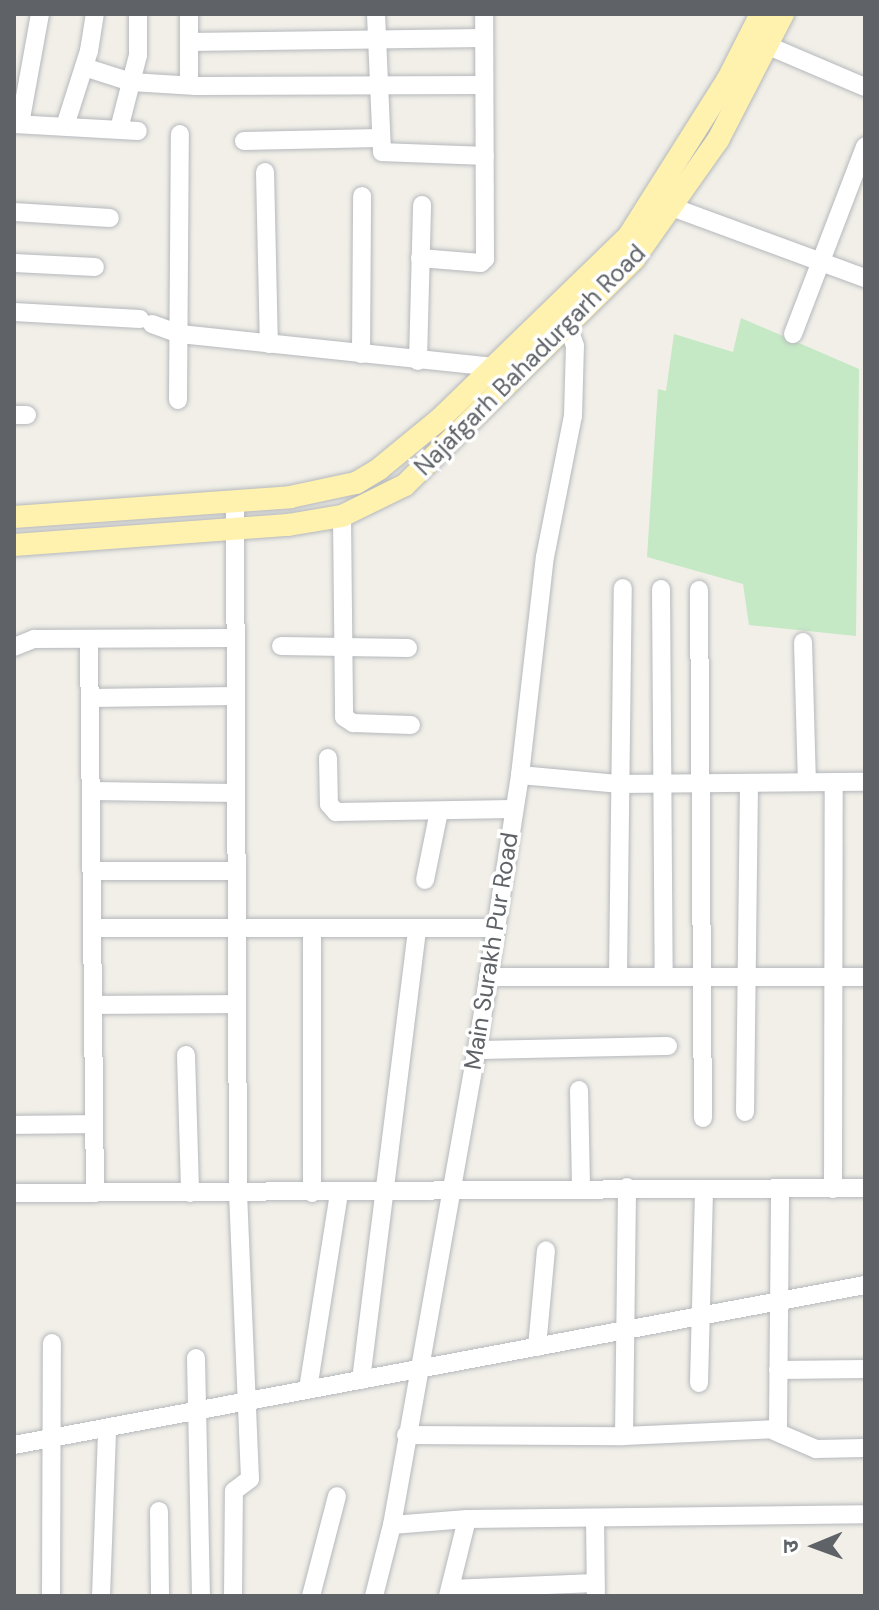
<!DOCTYPE html>
<meta charset="utf-8">
<style>
body{margin:0}
#map{position:relative;width:879px;height:1610px;overflow:hidden;background:#f1efe8;font-family:"DM Sans","Noto Sans Devanagari",sans-serif}
div>[style]{position:absolute}
.green>*{inset:0;background:#c5e8c5}
.roads{filter:drop-shadow(0 0 2px #b5b8bc) drop-shadow(0 0 2px #b5b8bc)}
.minor>*{height:18px;margin:-9px;padding:0 9px;transform-origin:9px;border-radius:9px;background:#fff}
.major>*{height:22px;margin:-11px;padding:0 11px;transform-origin:11px;border-radius:11px;background:#fff2af}
span{translate:-50% -50%;white-space:nowrap;text-align:center;line-height:1.15;-webkit-text-stroke:7px #fff;paint-order:stroke}
.street-label{font-size:24px;color:#5f6368}
.frame{position:absolute;inset:0;border:16px solid #5f6368;pointer-events:none}
.north{position:absolute;left:775px;top:1506px;width:80px;height:80px;-webkit-text-stroke:6px #fff;paint-order:stroke;rotate:269deg;font-size:22px;font-weight:700;line-height:32px;text-align:center;color:#5f6368}
.north::after{content:'';display:block;margin:auto;width:28px;height:36px;background:#5f6368;clip-path:polygon(50% 0,100% 100%,50% 72%,0 100%)}
</style>
<div id="map">
<div class="green">
<div style="clip-path:polygon(741px 318px,859px 369px,856px 636px,749px 625px,743px 584px,647px 557px,658px 389px,666px 391px,674px 334px,733px 352px)"></div>
</div>
<div class="roads">
<div class="minor">
<div style="left:189px;top:14px;width:71px;rotate:90deg"></div>
<div style="left:376px;top:14px;width:138px;rotate:87.5deg"></div>
<div style="left:382px;top:152px;width:103px;rotate:2.2deg"></div>
<div style="left:757px;top:41px;width:117px;rotate:23.1deg"></div>
<div style="left:189px;top:42px;width:295px;rotate:-0.8deg"></div>
<div style="left:84px;top:67px;width:49px;rotate:17.7deg"></div>
<div style="left:131px;top:82px;width:65px;rotate:3.5deg"></div>
<div style="left:196px;top:86px;width:288px;rotate:-0.2deg"></div>
<div style="left:14px;top:124px;width:124px;rotate:3.2deg"></div>
<div style="left:20px;top:124px;width:112px;rotate:-79.7deg"></div>
<div style="left:65px;top:126px;width:79px;rotate:-72.3deg"></div>
<div style="left:89px;top:51px;width:37px;rotate:-81deg"></div>
<div style="left:119px;top:129px;width:76px;rotate:-75.6deg"></div>
<div style="left:138px;top:55px;width:41px;rotate:-90deg"></div>
<div style="left:244px;top:141px;width:135px;rotate:-1.3deg"></div>
<div style="left:265px;top:172px;width:172px;rotate:88.7deg"></div>
<div style="left:661px;top:203px;width:217px;rotate:20.2deg"></div>
<div style="left:14px;top:212px;width:96px;rotate:3.6deg"></div>
<div style="left:420px;top:258px;width:61px;rotate:4.7deg"></div>
<div style="left:481px;top:263px;width:6px;rotate:-45deg"></div>
<div style="left:485px;top:259px;width:245px;rotate:-90.2deg"></div>
<div style="left:14px;top:263px;width:81px;rotate:2.8deg"></div>
<div style="left:14px;top:312px;width:126px;rotate:3.2deg"></div>
<div style="left:152px;top:324px;width:30px;rotate:20deg"></div>
<div style="left:180px;top:334px;width:316px;rotate:6deg"></div>
<div style="left:494px;top:367px;width:10px;rotate:37deg"></div>
<div style="left:793px;top:334px;width:201px;rotate:-69deg"></div>
<div style="left:361px;top:354px;width:158px;rotate:-89.6deg"></div>
<div style="left:418px;top:361px;width:156px;rotate:-88.5deg"></div>
<div style="left:178px;top:400px;width:266px;rotate:-89.6deg"></div>
<div style="left:14px;top:415px;width:13px"></div>
<div style="left:342px;top:516px;width:201px;rotate:89.4deg"></div>
<div style="left:344px;top:717px;width:11px;rotate:34deg"></div>
<div style="left:353px;top:723px;width:58px;rotate:2deg"></div>
<div style="left:661px;top:589px;width:388px;rotate:89.6deg"></div>
<div style="left:699px;top:590px;width:528px;rotate:89.57deg"></div>
<div style="left:89px;top:639px;width:554px;rotate:89.38deg"></div>
<div style="left:803px;top:642px;width:140px;rotate:88.4deg"></div>
<div style="left:281px;top:646px;width:127px;rotate:0.9deg"></div>
<div style="left:14px;top:647px;width:22px;rotate:-22deg"></div>
<div style="left:34px;top:639px;width:201px;rotate:-0.3deg"></div>
<div style="left:90px;top:698px;width:146px;rotate:-0.8deg"></div>
<div style="left:328px;top:758px;width:46px;rotate:88.8deg"></div>
<div style="left:329px;top:804px;width:11px;rotate:49deg"></div>
<div style="left:336px;top:812px;width:177px;rotate:-1deg"></div>
<div style="left:520px;top:775px;width:98px;rotate:5.2deg"></div>
<div style="left:618px;top:784px;width:247px;rotate:-0.5deg"></div>
<div style="left:91px;top:791px;width:145px;rotate:0.8deg"></div>
<div style="left:92px;top:871px;width:144px"></div>
<div style="left:425px;top:880px;width:70px;rotate:-78.5deg"></div>
<div style="left:93px;top:928px;width:402px"></div>
<div style="left:312px;top:928px;width:265px;rotate:90deg"></div>
<div style="left:488px;top:977px;width:377px"></div>
<div style="left:618px;top:977px;width:389px;rotate:-89.3deg"></div>
<div style="left:93px;top:1005px;width:144px;rotate:-0.4deg"></div>
<div style="left:477px;top:1050px;width:191px;rotate:-1.2deg"></div>
<div style="left:186px;top:1055px;width:138px;rotate:88.3deg"></div>
<div style="left:579px;top:1090px;width:98px;rotate:88.8deg"></div>
<div style="left:745px;top:1112px;width:329px;rotate:-89.3deg"></div>
<div style="left:14px;top:1125px;width:80px;rotate:-0.7deg"></div>
<div style="left:833px;top:1189px;width:407px;rotate:-89.9deg"></div>
<div style="left:14px;top:1193px;width:851px;rotate:-0.34deg"></div>
<div style="left:537px;top:1347px;width:97px;rotate:-84.7deg"></div>
<div style="left:196px;top:1358px;width:238px;rotate:88.8deg"></div>
<div style="left:778px;top:1370px;width:87px;rotate:-0.7deg"></div>
<div style="left:361px;top:1380px;width:455px;rotate:-82.9deg"></div>
<div style="left:699px;top:1383px;width:194px;rotate:-88.5deg"></div>
<div style="left:308px;top:1389px;width:198px;rotate:-81deg"></div>
<div style="left:774px;top:1431px;width:46px;rotate:23.2deg"></div>
<div style="left:816px;top:1449px;width:49px;rotate:-1.2deg"></div>
<div style="left:406px;top:1435px;width:218px;rotate:0.3deg"></div>
<div style="left:624px;top:1436px;width:154px;rotate:-2.6deg"></div>
<div style="left:778px;top:1429px;width:240px;rotate:-89.5deg"></div>
<div style="left:624px;top:1436px;width:249px;rotate:-89.3deg"></div>
<div style="left:14px;top:1445px;width:866px;rotate:-10.65deg"></div>
<div style="left:159px;top:1511px;width:85px;rotate:89.3deg"></div>
<div style="left:595px;top:1518px;width:77px;rotate:89.3deg"></div>
<div style="left:392px;top:1525px;width:75px;rotate:-4.6deg"></div>
<div style="left:467px;top:1519px;width:398px;rotate:-0.7deg"></div>
<div style="left:450px;top:1589px;width:145px;rotate:-2.4deg"></div>
<div style="left:51px;top:1596px;width:253px;rotate:-89.8deg"></div>
<div style="left:101px;top:1596px;width:167px;rotate:-87.9deg"></div>
<div style="left:233px;top:1596px;width:105px;rotate:-89.5deg"></div>
<div style="left:234px;top:1491px;width:20px;rotate:-37deg"></div>
<div style="left:250px;top:1479px;width:285px;rotate:-92.4deg"></div>
<div style="left:238px;top:1194px;width:691px;rotate:-90.25deg"></div>
<div style="left:311px;top:1596px;width:103px;rotate:-75.4deg"></div>
<div style="left:374px;top:1596px;width:73px;rotate:-75.8deg"></div>
<div style="left:392px;top:1525px;width:483px;rotate:-79.9deg"></div>
<div style="left:477px;top:1050px;width:278px;rotate:-81.1deg"></div>
<div style="left:520px;top:775px;width:219px;rotate:-83.5deg"></div>
<div style="left:545px;top:557px;width:144px;rotate:-78.8deg"></div>
<div style="left:573px;top:416px;width:70px;rotate:-88.4deg"></div>
<div style="left:575px;top:346px;width:34px;rotate:-109deg"></div>
<div style="left:448px;top:1596px;width:79px;rotate:-76.1deg"></div>
</div>
<div class="major">
<div style="left:14px;top:517px;width:277px;rotate:-4.1deg"></div>
<div style="left:290px;top:497px;width:67px;rotate:-12deg"></div>
<div style="left:356px;top:483px;width:27px;rotate:-31deg"></div>
<div style="left:379px;top:469px;width:80px;rotate:-39.4deg"></div>
<div style="left:441px;top:418px;width:260px;rotate:-44.1deg"></div>
<div style="left:628px;top:237px;width:187px;rotate:-57.7deg"></div>
<div style="left:728px;top:79px;width:73px;rotate:-63.1deg"></div>
<div style="left:14px;top:545px;width:275px;rotate:-4.2deg"></div>
<div style="left:288px;top:525px;width:55px;rotate:-9.5deg"></div>
<div style="left:342px;top:516px;width:70px;rotate:-26.2deg"></div>
<div style="left:405px;top:485px;width:322px;rotate:-44.6deg"></div>
<div style="left:634px;top:259px;width:146px;rotate:-54.8deg"></div>
<div style="left:718px;top:140px;width:142px;rotate:-62.7deg"></div>
</div>
</div>
<div class="street-label">
<span style="left:530px;top:360px;rotate:-45deg">Najafgarh Bahadurgarh Road</span>
<span style="left:491px;top:951px;rotate:-81deg">Main Surakh Pur Road</span>
</div>
<div class="frame"></div>
<div class="north">उ</div>
</div>
